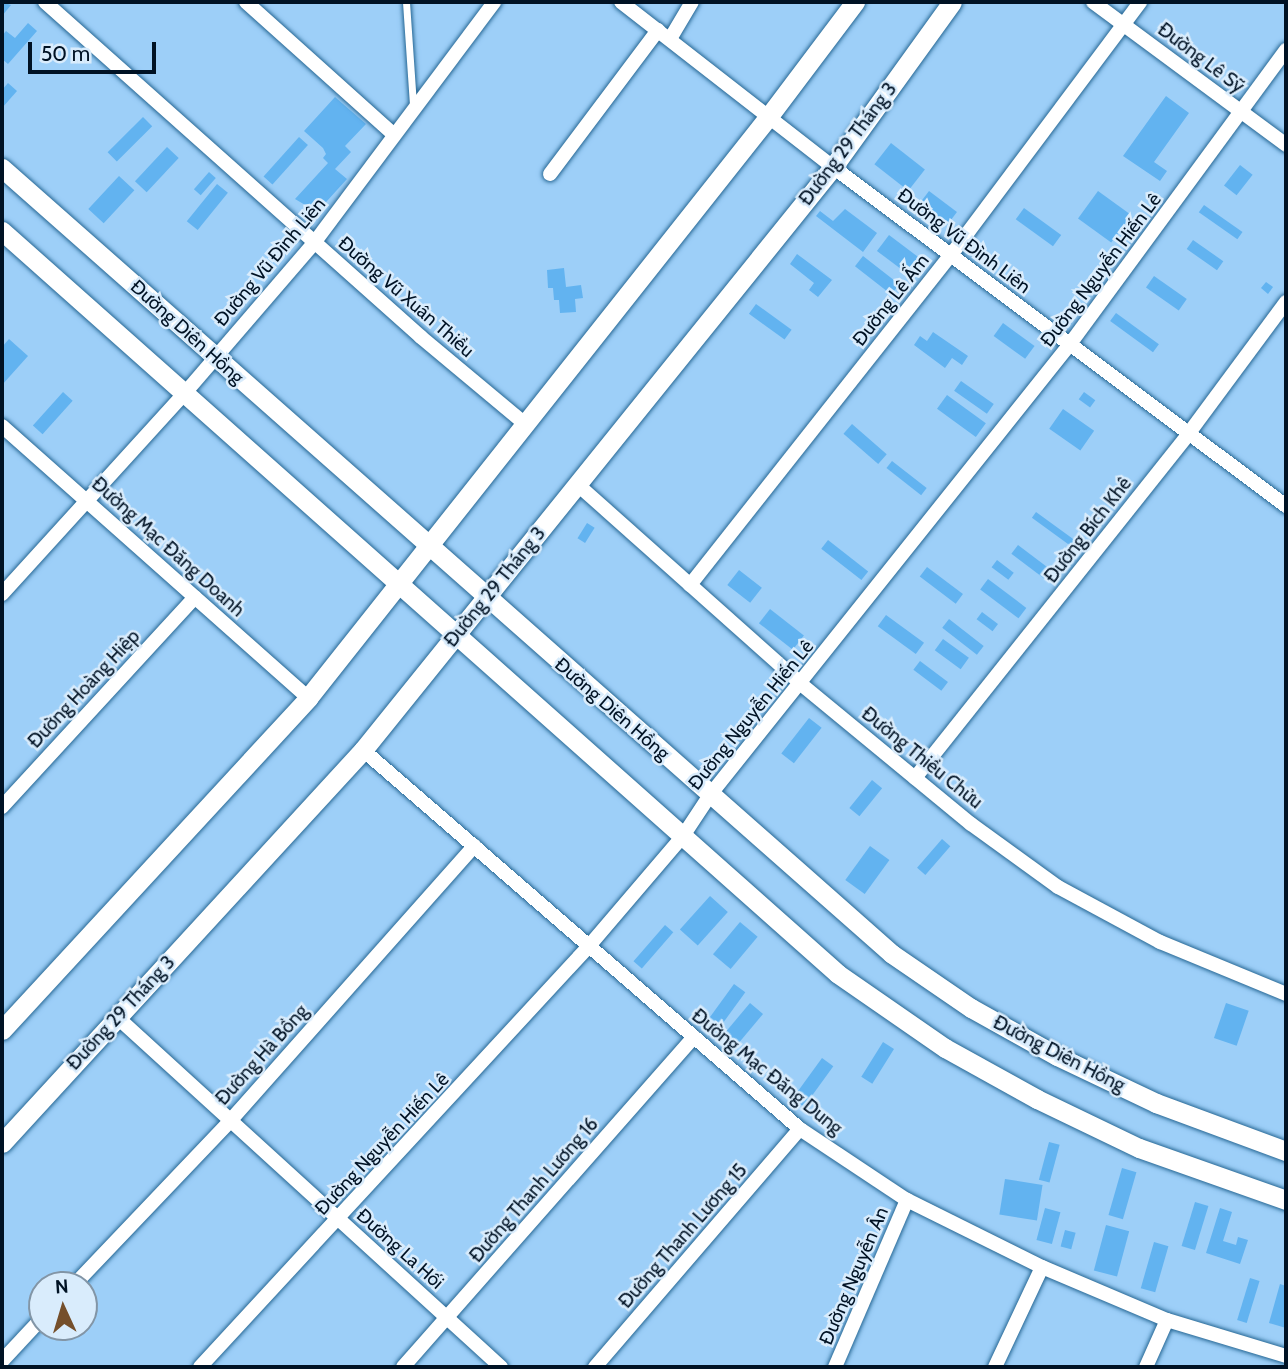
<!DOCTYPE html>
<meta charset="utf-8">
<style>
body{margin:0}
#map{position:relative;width:1288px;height:1369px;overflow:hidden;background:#9dcff8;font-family:Cabin,sans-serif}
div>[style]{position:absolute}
.building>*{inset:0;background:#62b3f0;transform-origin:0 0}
.roads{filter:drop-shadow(0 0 2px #266794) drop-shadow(0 0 2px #266794)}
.lane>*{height:7px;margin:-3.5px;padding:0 3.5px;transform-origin:3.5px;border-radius:3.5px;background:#fff}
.street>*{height:14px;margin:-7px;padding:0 7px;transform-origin:7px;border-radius:7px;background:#fff}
.secondary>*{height:19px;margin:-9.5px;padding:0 9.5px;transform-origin:9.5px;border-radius:9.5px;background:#fff}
span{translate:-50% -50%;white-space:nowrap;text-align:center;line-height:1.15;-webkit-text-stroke:5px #d9ecfc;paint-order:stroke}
.street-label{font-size:19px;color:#001224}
.frame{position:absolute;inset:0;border:4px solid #001224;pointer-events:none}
.north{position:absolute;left:28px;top:1271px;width:70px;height:70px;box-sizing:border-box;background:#d9ecfc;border:2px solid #8295a6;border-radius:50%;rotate:356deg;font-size:19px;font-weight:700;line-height:28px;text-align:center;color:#001224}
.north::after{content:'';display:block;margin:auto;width:24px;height:32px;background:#754f2b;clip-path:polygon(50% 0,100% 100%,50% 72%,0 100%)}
.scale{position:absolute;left:28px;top:42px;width:128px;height:32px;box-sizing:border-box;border:4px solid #001224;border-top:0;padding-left:9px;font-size:21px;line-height:24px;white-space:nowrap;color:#001224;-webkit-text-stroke:5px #d9ecfc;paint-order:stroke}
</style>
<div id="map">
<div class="building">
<div style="clip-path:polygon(2px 2px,11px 5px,2px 16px)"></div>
<div style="clip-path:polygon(28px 23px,37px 31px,8px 64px,2px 59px,2px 36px,6px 31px,15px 38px)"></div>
<div style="clip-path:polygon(8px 83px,17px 91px,2px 108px,2px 90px)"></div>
<div style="clip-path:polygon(1166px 96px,1189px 113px,1154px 162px,1167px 171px,1160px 181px,1123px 156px)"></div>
<div style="clip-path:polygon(335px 97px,366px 124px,345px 146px,351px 152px,335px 169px,347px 179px,317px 212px,295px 199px,328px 163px,323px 158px,326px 154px,323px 148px,304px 131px)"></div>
<div style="left:143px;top:117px;width:13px;height:50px;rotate:45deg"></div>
<div style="left:299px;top:137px;width:12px;height:53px;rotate:42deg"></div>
<div style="left:891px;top:143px;width:43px;height:27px;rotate:38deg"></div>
<div style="left:167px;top:147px;width:16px;height:47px;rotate:43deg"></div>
<div style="left:1240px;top:165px;width:16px;height:26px;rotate:38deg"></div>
<div style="left:209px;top:172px;width:9px;height:23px;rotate:41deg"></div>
<div style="left:119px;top:176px;width:21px;height:45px;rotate:43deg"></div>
<div style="left:217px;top:184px;width:14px;height:48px;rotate:39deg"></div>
<div style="left:929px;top:191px;width:35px;height:16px;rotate:37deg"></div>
<div style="left:1098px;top:191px;width:41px;height:34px;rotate:36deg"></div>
<div style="left:1204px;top:205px;width:47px;height:9px;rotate:35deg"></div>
<div style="left:1024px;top:208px;width:46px;height:14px;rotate:36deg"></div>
<div style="clip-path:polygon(845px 209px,877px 233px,863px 252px,816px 216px,820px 211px,833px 221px)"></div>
<div style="left:889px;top:235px;width:38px;height:20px;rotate:37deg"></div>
<div style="left:1193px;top:240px;width:37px;height:11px;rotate:35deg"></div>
<div style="clip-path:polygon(797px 254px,832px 280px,818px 297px,809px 290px,814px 283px,790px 264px)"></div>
<div style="left:863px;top:256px;width:46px;height:13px;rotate:38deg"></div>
<div style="clip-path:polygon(564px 268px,566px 287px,581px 285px,583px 298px,575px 299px,576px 312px,560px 313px,559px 300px,554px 300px,553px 288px,548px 288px,547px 270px)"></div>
<div style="left:1154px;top:276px;width:40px;height:14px;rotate:35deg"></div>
<div style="clip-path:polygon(1266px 282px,1273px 287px,1268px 294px,1261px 288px)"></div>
<div style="left:756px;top:304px;width:44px;height:12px;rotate:36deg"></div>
<div style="left:1116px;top:313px;width:53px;height:10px;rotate:36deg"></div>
<div style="left:1003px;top:323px;width:39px;height:16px;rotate:36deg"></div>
<div style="clip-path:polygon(933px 332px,968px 356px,962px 365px,952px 358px,945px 368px,914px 345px,920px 336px,927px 341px)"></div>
<div style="clip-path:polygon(9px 339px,28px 356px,2px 385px,2px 347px)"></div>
<div style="left:961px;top:381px;width:40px;height:12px;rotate:35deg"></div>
<div style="left:63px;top:392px;width:13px;height:45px;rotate:42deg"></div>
<div style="left:1084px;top:392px;width:14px;height:9px;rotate:36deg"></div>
<div style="left:947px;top:395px;width:48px;height:17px;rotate:36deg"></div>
<div style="left:1063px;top:409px;width:38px;height:24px;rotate:35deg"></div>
<div style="left:852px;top:424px;width:46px;height:13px;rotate:41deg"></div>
<div style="left:892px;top:461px;width:44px;height:9px;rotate:38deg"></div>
<div style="left:1036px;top:512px;width:51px;height:7px;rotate:36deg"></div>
<div style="left:587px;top:523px;width:9px;height:18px;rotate:32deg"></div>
<div style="left:828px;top:540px;width:51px;height:11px;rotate:38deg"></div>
<div style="left:1018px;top:545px;width:41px;height:11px;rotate:37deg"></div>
<div style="left:997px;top:560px;width:21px;height:9px;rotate:37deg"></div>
<div style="left:927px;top:567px;width:45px;height:12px;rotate:37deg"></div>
<div style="left:739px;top:570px;width:29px;height:19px;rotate:38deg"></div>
<div style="left:988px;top:579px;width:48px;height:13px;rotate:37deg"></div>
<div style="left:770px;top:609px;width:43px;height:18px;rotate:38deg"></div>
<div style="left:982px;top:612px;width:20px;height:9px;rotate:37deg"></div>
<div style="left:886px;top:615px;width:47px;height:14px;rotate:36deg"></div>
<div style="left:949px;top:619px;width:44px;height:11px;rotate:38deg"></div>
<div style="left:943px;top:639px;width:32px;height:14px;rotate:36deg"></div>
<div style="left:920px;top:661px;width:35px;height:11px;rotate:37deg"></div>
<div style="left:809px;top:718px;width:16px;height:45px;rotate:38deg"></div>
<div style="left:872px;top:780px;width:13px;height:36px;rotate:39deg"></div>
<div style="left:942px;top:839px;width:11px;height:38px;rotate:41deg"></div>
<div style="left:870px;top:846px;width:24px;height:42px;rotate:36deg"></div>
<div style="left:710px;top:896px;width:24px;height:45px;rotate:42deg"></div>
<div style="left:740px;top:922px;width:23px;height:42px;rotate:40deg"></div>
<div style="left:665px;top:925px;width:11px;height:48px;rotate:41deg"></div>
<div style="left:734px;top:984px;width:14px;height:50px;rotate:36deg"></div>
<div style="left:750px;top:1003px;width:17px;height:46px;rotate:40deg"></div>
<div style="left:1226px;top:1003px;width:24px;height:37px;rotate:19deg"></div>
<div style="left:883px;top:1042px;width:13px;height:41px;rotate:32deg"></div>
<div style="left:822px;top:1058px;width:14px;height:50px;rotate:36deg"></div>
<div style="left:1049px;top:1142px;width:11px;height:39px;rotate:15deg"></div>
<div style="left:1122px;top:1168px;width:15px;height:49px;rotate:16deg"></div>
<div style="left:1005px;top:1179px;width:38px;height:36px;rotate:9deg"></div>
<div style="left:1195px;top:1202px;width:14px;height:46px;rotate:17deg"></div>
<div style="left:1045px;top:1208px;width:16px;height:33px;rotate:15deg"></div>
<div style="clip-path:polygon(1220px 1208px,1232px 1212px,1223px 1241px,1236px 1245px,1238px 1237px,1248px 1240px,1240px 1264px,1206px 1253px)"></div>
<div style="left:1106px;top:1225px;width:24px;height:47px;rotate:15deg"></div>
<div style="left:1065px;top:1230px;width:11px;height:17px;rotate:15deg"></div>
<div style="left:1154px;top:1242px;width:15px;height:48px;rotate:16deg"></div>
<div style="left:1250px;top:1278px;width:10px;height:44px;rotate:17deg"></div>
<div style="clip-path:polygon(1280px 1284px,1286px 1286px,1286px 1328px,1269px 1323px)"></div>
</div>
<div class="roads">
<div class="lane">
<div style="left:406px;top:2px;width:104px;rotate:86.1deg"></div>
</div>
<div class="street">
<div style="left:45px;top:2px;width:504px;rotate:41.7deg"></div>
<div style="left:421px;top:337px;width:136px;rotate:39.9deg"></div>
<div style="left:246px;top:2px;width:199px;rotate:41.9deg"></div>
<div style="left:621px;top:2px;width:269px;rotate:37.9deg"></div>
<div style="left:833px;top:167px;width:566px;rotate:36.81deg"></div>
<div style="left:1093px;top:2px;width:240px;rotate:36.5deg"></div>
<div style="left:670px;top:39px;width:43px;rotate:-59.3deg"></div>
<div style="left:550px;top:174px;width:180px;rotate:-53.1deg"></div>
<div style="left:2px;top:426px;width:409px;rotate:41.6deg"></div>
<div style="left:578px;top:485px;width:299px;rotate:41.7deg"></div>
<div style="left:801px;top:684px;width:220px;rotate:39.5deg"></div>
<div style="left:971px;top:824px;width:107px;rotate:35.9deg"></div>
<div style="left:1058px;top:887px;width:116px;rotate:28.3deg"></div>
<div style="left:1160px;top:942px;width:136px;rotate:22.4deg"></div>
<div style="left:690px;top:585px;width:421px;rotate:-51.7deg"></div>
<div style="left:951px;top:255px;width:316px;rotate:-53.2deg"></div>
<div style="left:2px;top:594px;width:272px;rotate:-47.7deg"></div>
<div style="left:185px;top:393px;width:198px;rotate:-49.3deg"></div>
<div style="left:314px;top:243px;width:301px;rotate:-53.2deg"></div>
<div style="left:363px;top:750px;width:578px;rotate:40.93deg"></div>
<div style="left:800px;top:1129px;width:128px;rotate:33.6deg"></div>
<div style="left:907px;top:1200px;width:151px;rotate:26.4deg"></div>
<div style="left:1042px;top:1267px;width:136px;rotate:23deg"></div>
<div style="left:1167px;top:1320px;width:124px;rotate:16.8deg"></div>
<div style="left:915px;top:778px;width:441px;rotate:-51.5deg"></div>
<div style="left:1189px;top:433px;width:163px;rotate:-53.5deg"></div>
<div style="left:2px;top:807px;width:285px;rotate:-47.4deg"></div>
<div style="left:117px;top:1017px;width:520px;rotate:42.35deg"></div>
<div style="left:74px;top:1285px;width:226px;rotate:-46.4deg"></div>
<div style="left:230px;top:1121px;width:368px;rotate:-48.4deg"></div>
<div style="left:2px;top:1361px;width:59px;rotate:-47.1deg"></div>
<div style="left:200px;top:1367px;width:573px;rotate:-47.26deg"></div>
<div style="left:589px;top:946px;width:145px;rotate:-49.5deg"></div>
<div style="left:683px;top:836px;width:49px;rotate:-56.6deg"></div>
<div style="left:710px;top:795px;width:577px;rotate:-51.4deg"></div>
<div style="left:1070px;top:344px;width:365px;rotate:-53.7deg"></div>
<div style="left:403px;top:1367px;width:440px;rotate:-48.6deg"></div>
<div style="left:595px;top:1367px;width:314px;rotate:-49.3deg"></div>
<div style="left:835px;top:1367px;width:182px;rotate:-66.7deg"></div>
<div style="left:995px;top:1367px;width:110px;rotate:-64.8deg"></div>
<div style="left:1146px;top:1367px;width:51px;rotate:-65.9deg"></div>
</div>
<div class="secondary">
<div style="left:2px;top:168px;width:1187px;rotate:41.45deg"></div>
<div style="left:892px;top:954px;width:96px;rotate:34.4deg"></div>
<div style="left:971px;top:1008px;width:98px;rotate:29.2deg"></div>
<div style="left:1057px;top:1056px;width:110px;rotate:25.4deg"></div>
<div style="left:1156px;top:1103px;width:139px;rotate:20.3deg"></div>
<div style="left:2px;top:231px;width:1118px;rotate:41.63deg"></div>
<div style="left:838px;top:974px;width:130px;rotate:34.7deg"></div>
<div style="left:945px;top:1048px;width:105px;rotate:29deg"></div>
<div style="left:1037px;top:1099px;width:113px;rotate:25.7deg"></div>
<div style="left:1139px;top:1148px;width:156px;rotate:19.5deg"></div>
<div style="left:2px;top:1030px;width:452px;rotate:-47.3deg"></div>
<div style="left:308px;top:698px;width:742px;rotate:-51.62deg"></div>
<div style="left:769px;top:116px;width:143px;rotate:-53deg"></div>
<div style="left:2px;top:1143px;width:534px;rotate:-47.43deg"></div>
<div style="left:363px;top:750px;width:749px;rotate:-51.13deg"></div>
<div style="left:833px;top:167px;width:203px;rotate:-54.2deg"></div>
</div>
</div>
<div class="street-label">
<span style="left:1201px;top:58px;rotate:37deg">Đường Lê Sỹ</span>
<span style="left:848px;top:144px;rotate:-53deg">Đường 29 Tháng 3</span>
<span style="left:964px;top:241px;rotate:37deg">Đường Vũ Đình Liên</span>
<span style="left:270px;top:262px;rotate:-50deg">Đường Vũ Đình Liên</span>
<span style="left:1101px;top:270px;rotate:-53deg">Đường Nguyễn Hiến Lê</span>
<span style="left:406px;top:297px;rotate:41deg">Đường Vũ Xuân Thiều</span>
<span style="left:891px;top:300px;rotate:-52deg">Đường Lê Ấm</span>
<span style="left:187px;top:332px;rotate:42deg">Đường Diên Hồng</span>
<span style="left:1088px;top:530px;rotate:-52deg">Đường Bích Khê</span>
<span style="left:168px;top:547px;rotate:42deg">Đường Mạc Đăng Doanh</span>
<span style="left:495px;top:587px;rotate:-51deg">Đường 29 Tháng 3</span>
<span style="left:84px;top:689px;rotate:-47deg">Đường Hoàng Hiệp</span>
<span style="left:612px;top:709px;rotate:41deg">Đường Diên Hồng</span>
<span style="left:751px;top:715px;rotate:-51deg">Đường Nguyễn Hiến Lê</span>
<span style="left:922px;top:758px;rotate:39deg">Đường Thiều Chửu</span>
<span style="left:121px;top:1013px;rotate:-47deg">Đường 29 Tháng 3</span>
<span style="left:1059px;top:1054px;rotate:27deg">Đường Diên Hồng</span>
<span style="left:262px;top:1055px;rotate:-48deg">Đường Hà Bồng</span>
<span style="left:767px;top:1072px;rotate:39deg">Đường Mạc Đăng Dung</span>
<span style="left:382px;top:1144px;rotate:-47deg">Đường Nguyễn Hiến Lê</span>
<span style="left:534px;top:1190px;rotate:-49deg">Đường Thanh Lương 16</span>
<span style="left:683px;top:1236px;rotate:-49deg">Đường Thanh Lương 15</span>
<span style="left:400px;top:1249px;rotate:42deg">Đường La Hối</span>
<span style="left:854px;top:1276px;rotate:-67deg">Đường Nguyễn Ân</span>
</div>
<div class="frame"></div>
<div class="north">N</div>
<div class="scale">50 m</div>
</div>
